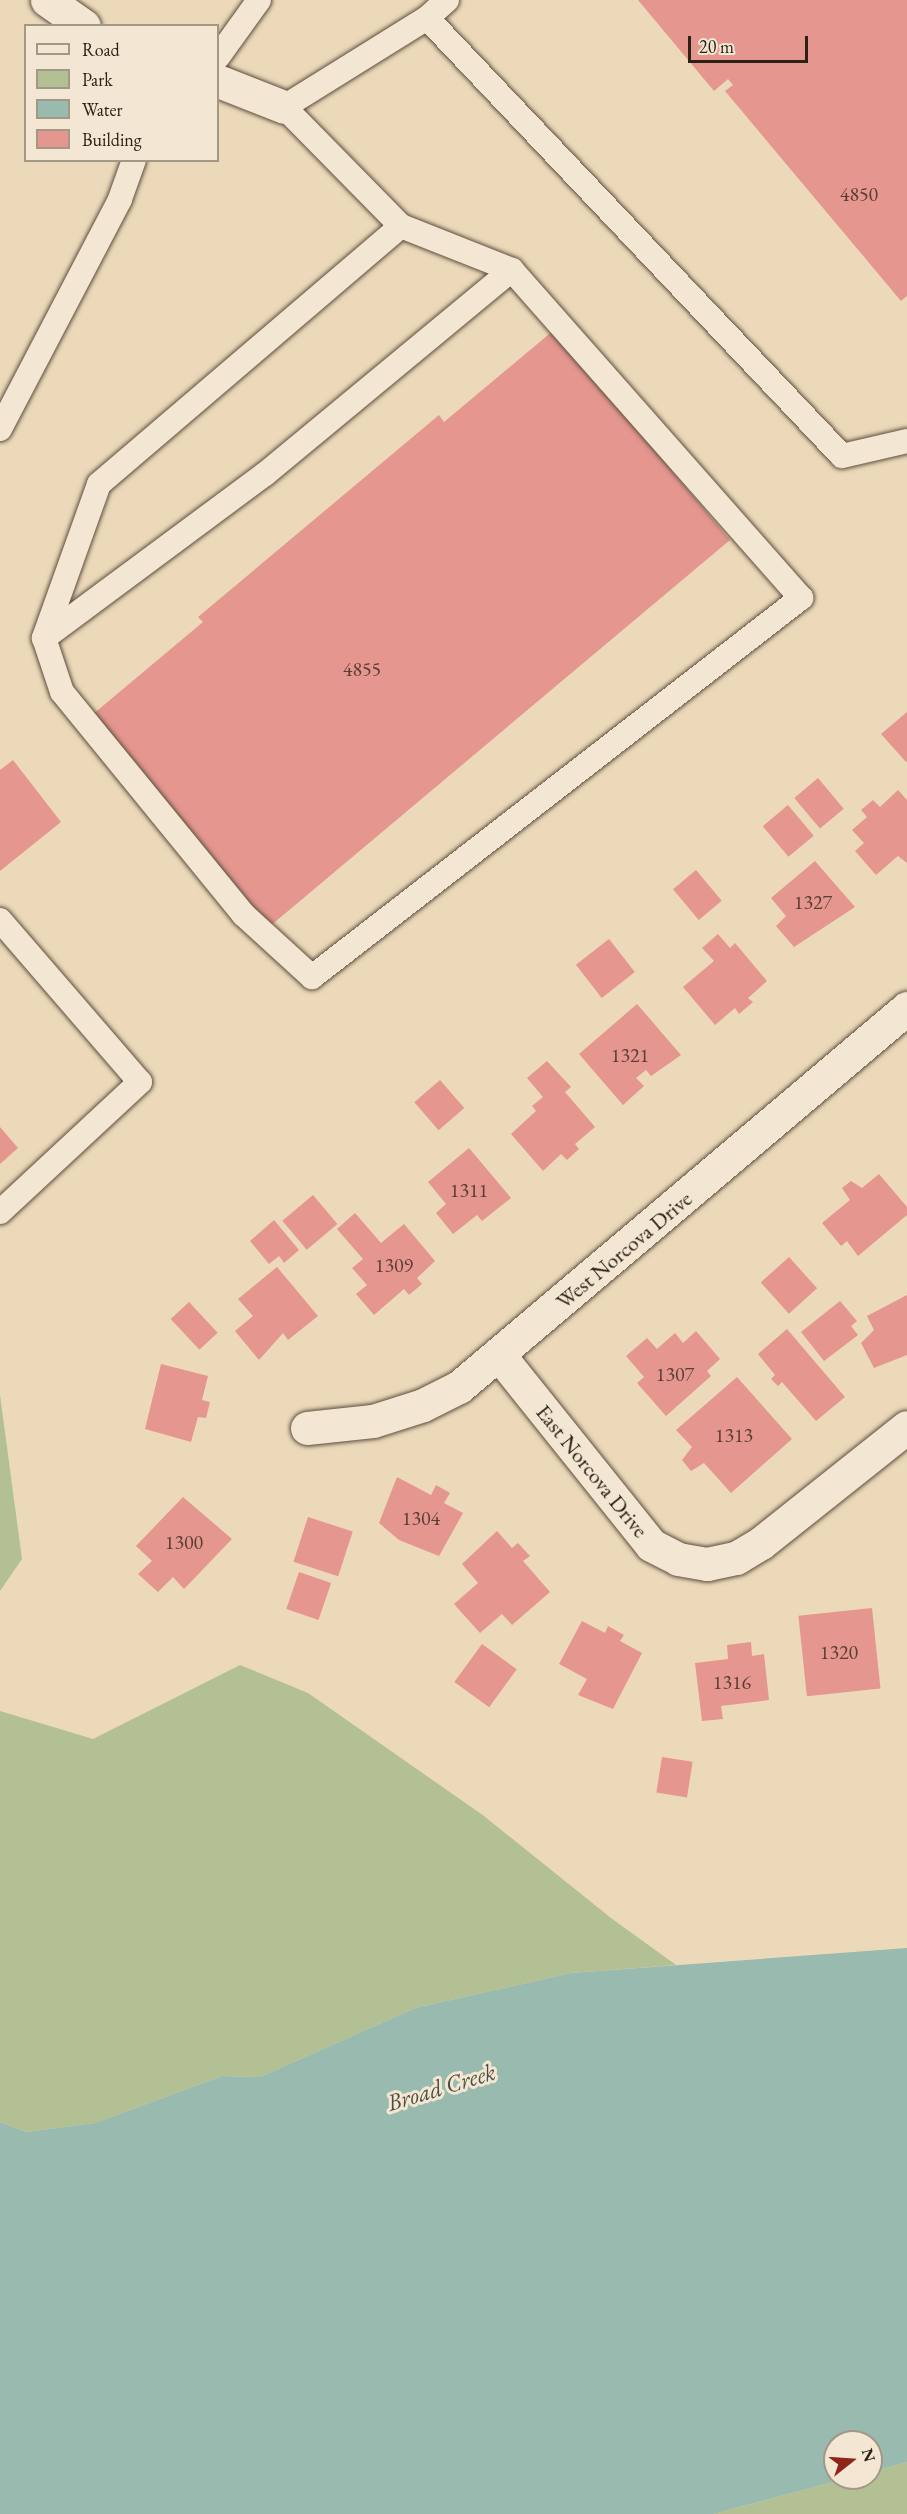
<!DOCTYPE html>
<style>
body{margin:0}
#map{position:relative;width:907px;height:2514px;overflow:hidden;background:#ecd9ba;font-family:"EB Garamond",serif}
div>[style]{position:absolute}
.green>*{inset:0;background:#b2c094}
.water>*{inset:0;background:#99baaf}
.building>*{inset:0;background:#e4968f;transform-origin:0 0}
.roads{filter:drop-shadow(0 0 2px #5c4f3e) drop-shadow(0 0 2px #5c4f3e)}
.lane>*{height:24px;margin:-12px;padding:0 12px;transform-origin:12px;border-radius:12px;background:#f3e6d2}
.street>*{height:33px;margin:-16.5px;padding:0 16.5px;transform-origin:16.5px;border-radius:16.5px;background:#f3e6d2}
span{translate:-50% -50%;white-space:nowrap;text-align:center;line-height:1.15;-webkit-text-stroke:6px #f3e6d2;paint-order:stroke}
.number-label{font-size:20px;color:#5a3e34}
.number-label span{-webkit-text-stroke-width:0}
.street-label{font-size:22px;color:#2c2115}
.water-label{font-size:24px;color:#4d4f43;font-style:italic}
.legend{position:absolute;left:24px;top:24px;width:195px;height:138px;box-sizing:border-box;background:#f3e6d2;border:2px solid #a39786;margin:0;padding:8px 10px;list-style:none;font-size:18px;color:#2c2115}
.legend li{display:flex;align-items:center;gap:12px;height:30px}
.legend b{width:30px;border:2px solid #a39786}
.north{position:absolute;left:823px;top:2430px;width:60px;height:60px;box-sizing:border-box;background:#f3e6d2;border:2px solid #a39786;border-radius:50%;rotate:73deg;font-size:16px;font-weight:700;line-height:24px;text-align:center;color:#2c2115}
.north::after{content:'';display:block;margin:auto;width:21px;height:27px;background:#8f2418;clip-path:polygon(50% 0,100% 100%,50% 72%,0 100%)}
.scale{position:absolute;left:688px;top:36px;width:120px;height:27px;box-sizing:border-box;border:3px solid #2c2115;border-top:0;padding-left:8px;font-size:18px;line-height:21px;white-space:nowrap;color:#2c2115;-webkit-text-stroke:4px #f3e6d2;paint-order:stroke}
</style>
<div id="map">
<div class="green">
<div style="clip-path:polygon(0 1395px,22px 1559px,0 1591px)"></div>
<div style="clip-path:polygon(240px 1665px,308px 1693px,484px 1816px,611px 1918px,676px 1965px,571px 1973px,415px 2008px,260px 2077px,222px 2076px,95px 2123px,26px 2132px,0 2122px,0 1711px,93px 1739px)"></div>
<div style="clip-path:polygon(907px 2462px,907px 2514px,713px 2514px,848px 2478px,871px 2478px,871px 2472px)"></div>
</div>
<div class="water">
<div style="clip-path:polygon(907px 1948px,907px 2462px,871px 2472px,871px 2442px,835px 2442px,835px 2478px,848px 2478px,713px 2514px,0 2514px,0 2122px,26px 2132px,95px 2123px,222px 2076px,260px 2077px,415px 2008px,571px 1973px)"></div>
</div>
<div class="building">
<div style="clip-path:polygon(638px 0,907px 0,907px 296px,901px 301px,725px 91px,733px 85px,728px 79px,714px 91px)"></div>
<div style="clip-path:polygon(554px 330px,730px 540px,269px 927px,92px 715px,203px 622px,198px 617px,439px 415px,444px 422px)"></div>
<div style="clip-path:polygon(907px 712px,907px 761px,906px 762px,881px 734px)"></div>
<div style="clip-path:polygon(13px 760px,61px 822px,0 871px,0 770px)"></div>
<div style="left:818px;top:778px;width:40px;height:31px;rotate:50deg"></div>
<div style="clip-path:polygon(898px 790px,907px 800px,907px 863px,898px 856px,876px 875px,855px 851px,864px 843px,852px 830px,867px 817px,861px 810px,873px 800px,880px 807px)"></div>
<div style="left:788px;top:805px;width:40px;height:33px;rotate:50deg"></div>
<div style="clip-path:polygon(815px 861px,855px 907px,794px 947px,776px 926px,786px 916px,771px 898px)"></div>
<div style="left:696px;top:870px;width:40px;height:30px;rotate:50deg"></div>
<div style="clip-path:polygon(718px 934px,730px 948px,735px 943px,767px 981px,748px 998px,753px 1002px,739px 1014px,735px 1008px,715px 1025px,683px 987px,714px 961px,702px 948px)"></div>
<div style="left:609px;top:939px;width:42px;height:42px;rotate:52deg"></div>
<div style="clip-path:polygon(637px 1004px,681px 1055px,651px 1076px,646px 1070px,636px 1078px,644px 1086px,623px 1105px,579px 1054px)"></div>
<div style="clip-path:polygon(547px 1061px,571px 1087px,565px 1092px,595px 1127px,575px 1144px,579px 1149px,567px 1160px,561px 1154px,543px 1171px,511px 1134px,536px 1111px,532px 1106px,543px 1097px,527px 1078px)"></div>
<div style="left:440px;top:1080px;width:37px;height:34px;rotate:49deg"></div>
<div style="clip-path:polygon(0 1127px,18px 1148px,0 1164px)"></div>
<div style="clip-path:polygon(469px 1148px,511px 1198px,482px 1221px,477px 1215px,453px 1234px,436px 1213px,446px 1204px,428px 1182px)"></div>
<div style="clip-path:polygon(879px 1174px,907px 1207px,907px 1215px,858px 1256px,847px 1241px,841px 1246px,822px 1223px,850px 1200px,842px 1188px,851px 1181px,862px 1188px)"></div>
<div style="left:313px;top:1195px;width:38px;height:40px;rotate:50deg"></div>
<div style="clip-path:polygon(355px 1213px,381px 1243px,404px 1224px,435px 1261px,417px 1278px,422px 1284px,409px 1295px,404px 1289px,374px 1315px,356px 1294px,367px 1285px,352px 1268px,363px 1259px,337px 1229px)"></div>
<div style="clip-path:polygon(274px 1220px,299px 1250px,284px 1263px,279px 1256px,269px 1264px,250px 1241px)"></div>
<div style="left:789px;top:1257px;width:42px;height:38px;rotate:48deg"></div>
<div style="clip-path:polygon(277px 1267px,318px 1316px,288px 1340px,283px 1333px,259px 1360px,235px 1331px,253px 1316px,238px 1299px)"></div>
<div style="clip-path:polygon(907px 1295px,907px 1355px,874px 1368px,861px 1343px,874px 1330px,867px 1316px)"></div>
<div style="clip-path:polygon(840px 1301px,857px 1321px,851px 1326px,858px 1335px,824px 1361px,801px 1332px)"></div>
<div style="left:189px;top:1302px;width:42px;height:25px;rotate:47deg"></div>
<div style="clip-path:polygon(787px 1329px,845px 1397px,816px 1421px,782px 1382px,778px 1386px,771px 1379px,775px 1375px,758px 1354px)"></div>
<div style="clip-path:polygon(696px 1331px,720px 1359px,707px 1371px,711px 1376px,666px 1416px,637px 1383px,644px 1377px,626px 1356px,647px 1338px,657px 1349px,675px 1333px,683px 1343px)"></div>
<div style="clip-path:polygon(161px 1364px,208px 1376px,202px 1400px,210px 1402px,206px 1418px,198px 1417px,191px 1442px,145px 1429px)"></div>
<div style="clip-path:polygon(737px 1377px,792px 1439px,731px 1493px,704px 1463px,691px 1471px,682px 1460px,692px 1447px,676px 1430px)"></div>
<div style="clip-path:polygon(397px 1477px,431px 1495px,436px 1485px,450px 1493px,444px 1503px,463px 1513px,439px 1556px,399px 1540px,379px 1523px)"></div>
<div style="clip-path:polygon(183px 1497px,232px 1539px,184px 1589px,173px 1577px,158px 1592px,138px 1574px,152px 1561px,136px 1546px)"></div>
<div style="left:308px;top:1517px;width:47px;height:47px;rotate:18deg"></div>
<div style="clip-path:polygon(497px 1531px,512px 1548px,518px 1543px,530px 1556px,523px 1561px,550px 1592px,512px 1625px,502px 1614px,480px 1633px,454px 1604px,478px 1583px,462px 1564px)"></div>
<div style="left:299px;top:1572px;width:34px;height:39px;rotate:19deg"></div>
<div style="left:872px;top:1608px;width:81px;height:74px;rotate:84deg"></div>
<div style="clip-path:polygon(582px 1621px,605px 1633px,608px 1626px,624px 1635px,620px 1641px,642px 1653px,613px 1709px,578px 1695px,587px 1679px,559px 1664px)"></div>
<div style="clip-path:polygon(751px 1642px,752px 1656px,764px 1654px,769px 1700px,721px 1706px,723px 1719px,702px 1721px,695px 1663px,728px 1659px,727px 1645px)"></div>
<div style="left:482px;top:1644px;width:43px;height:47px;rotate:36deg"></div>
<div style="left:662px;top:1757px;width:31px;height:36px;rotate:9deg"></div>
</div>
<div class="roads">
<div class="lane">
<div style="left:447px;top:0;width:27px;rotate:138deg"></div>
<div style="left:427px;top:18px;width:168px;rotate:148.1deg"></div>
<div style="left:284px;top:107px;width:167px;rotate:45.5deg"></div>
<div style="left:401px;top:226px;width:397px;rotate:139.5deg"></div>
<div style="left:99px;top:484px;width:164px;rotate:109.7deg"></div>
<div style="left:44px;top:638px;width:275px;rotate:-36.6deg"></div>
<div style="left:265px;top:474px;width:320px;rotate:-39.6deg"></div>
<div style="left:427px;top:18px;width:603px;rotate:46.54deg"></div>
<div style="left:842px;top:456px;width:67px;rotate:-13deg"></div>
<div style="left:218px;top:57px;width:70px;rotate:-54.3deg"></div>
<div style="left:0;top:429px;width:259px;rotate:-62.4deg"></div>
<div style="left:120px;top:199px;width:41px;rotate:-70.3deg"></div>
<div style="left:44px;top:638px;width:57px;rotate:71.6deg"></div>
<div style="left:62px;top:692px;width:288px;rotate:50.8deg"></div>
<div style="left:244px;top:915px;width:92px;rotate:42.4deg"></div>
<div style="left:312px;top:977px;width:619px;rotate:-37.78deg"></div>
<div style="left:801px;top:598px;width:437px;rotate:-131.4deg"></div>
<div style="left:512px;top:270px;width:119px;rotate:-158.4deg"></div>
<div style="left:0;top:920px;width:214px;rotate:49.2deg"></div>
<div style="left:140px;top:1082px;width:191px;rotate:137.1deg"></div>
</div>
<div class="street">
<div style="left:47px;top:0;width:45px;rotate:35.1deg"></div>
<div style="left:218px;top:81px;width:71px;rotate:21.5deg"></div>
<div style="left:499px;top:1355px;width:243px;rotate:51.3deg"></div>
<div style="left:651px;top:1545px;width:30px;rotate:27deg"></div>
<div style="left:678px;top:1559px;width:29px;rotate:10deg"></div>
<div style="left:707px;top:1564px;width:30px;rotate:-12deg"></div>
<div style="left:736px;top:1558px;width:29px;rotate:-31deg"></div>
<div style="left:761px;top:1543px;width:186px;rotate:-38.5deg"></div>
<div style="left:307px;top:1428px;width:66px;rotate:-6.1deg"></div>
<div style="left:373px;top:1421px;width:52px;rotate:-17.7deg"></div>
<div style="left:423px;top:1405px;width:40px;rotate:-26.6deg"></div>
<div style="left:459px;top:1387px;width:587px;rotate:-40.23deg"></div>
</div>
</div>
<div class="number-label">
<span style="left:859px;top:194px">4850</span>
<span style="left:362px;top:669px">4855</span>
<span style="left:813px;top:902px">1327</span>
<span style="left:630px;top:1055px">1321</span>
<span style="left:469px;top:1190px">1311</span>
<span style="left:394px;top:1265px">1309</span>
<span style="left:675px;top:1374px">1307</span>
<span style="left:734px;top:1435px">1313</span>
<span style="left:421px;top:1518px">1304</span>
<span style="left:184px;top:1542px">1300</span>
<span style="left:839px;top:1652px">1320</span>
<span style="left:732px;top:1682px">1316</span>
</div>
<div class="street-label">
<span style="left:624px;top:1250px;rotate:-40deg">West Norcova Drive</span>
<span style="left:592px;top:1471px;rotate:51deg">East Norcova Drive</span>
</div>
<div class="water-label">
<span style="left:441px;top:2087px;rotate:-17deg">Broad Creek</span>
</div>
<ul class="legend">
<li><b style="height:8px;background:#f3e6d2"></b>Road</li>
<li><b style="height:16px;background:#b2c094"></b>Park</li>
<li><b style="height:16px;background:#99baaf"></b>Water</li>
<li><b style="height:16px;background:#e4968f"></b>Building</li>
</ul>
<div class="north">N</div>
<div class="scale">20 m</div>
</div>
